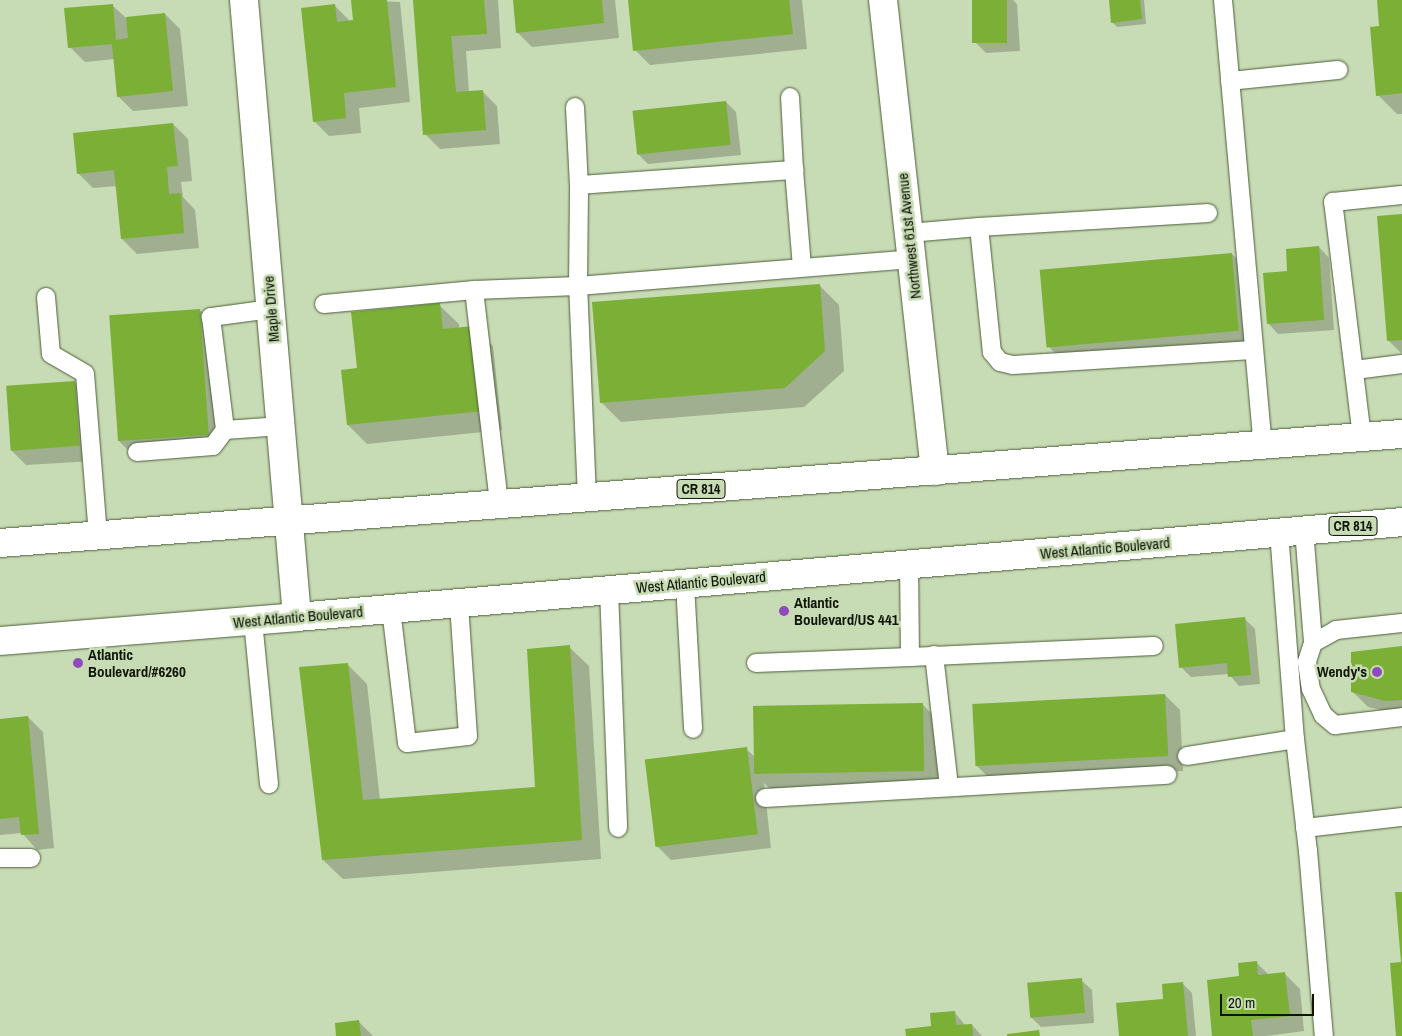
<!DOCTYPE html>
<style>
body{margin:0}
#map{position:relative;width:1402px;height:1036px;overflow:hidden;background:#c7dbb4;font-family:"Archivo Narrow",sans-serif}
div>[style]{position:absolute}
.shadow>*{inset:0;background:#0003}
.building>*{inset:0;background:#7baf36;transform-origin:0 0}
.roads{filter:drop-shadow(0 0 1px #4d5e3b) drop-shadow(0 0 1px #4d5e3b)}
.lane>*{height:18px;margin:-9px;padding:0 9px;transform-origin:9px;border-radius:9px;background:#fff}
.street>*{height:28px;margin:-14px;padding:0 14px;transform-origin:14px;border-radius:14px;background:#fff}
.primary>*{height:28px;margin:-14px;padding:0 14px;transform-origin:14px;border-radius:14px;background:#fff}
.dots>*{width:14px;height:14px;translate:-50% -50%;box-sizing:border-box;border:2px solid #c7dbb4;border-radius:50%}
span{translate:-50% -50%;white-space:nowrap;text-align:center;line-height:1.15;-webkit-text-stroke:5px #c7dbb4;paint-order:stroke}
.shield-label span{padding:1px 4px;background:#c7dbb4;border:1px solid;border-radius:4px;-webkit-text-stroke-width:0}
.shield-label{font-size:14px;color:#0e1507;font-weight:700}
.street-label{font-size:15px;color:#0e1507}
.poi-label{font-size:15px;color:#0e1507;font-weight:700}
.left{translate:0 -50%;text-align:left}
.right{translate:-100% -50%;text-align:right}
.scale{position:absolute;left:1220px;top:994px;width:94px;height:22px;box-sizing:border-box;border:2px solid #0e1507;border-top:0;padding-left:6px;font-size:15px;line-height:18px;white-space:nowrap;color:#0e1507;-webkit-text-stroke:4px #c7dbb4;paint-order:stroke}
</style>
<div id="map">
<div class="shadow">
<div style="clip-path:polygon(352px 0,400px 2px,410px 102px,359px 108px,361px 133px,329px 136px,314px 121px,335px 6px,350px 21px,354px 22px)"></div>
<div style="clip-path:polygon(415px 0,498px 0,501px 48px,466px 51px,469px 92px,482px 91px,497px 106px,500px 144px,440px 149px,425px 134px)"></div>
<div style="clip-path:polygon(514px 0,615px 0,619px 38px,532px 47px,517px 32px)"></div>
<div style="clip-path:polygon(629px 0,802px 0,807px 49px,650px 65px,635px 50px)"></div>
<div style="clip-path:polygon(973px 0,1013px 0,1017px 4px,1020px 51px,986px 53px,976px 43px)"></div>
<div style="clip-path:polygon(1110px 0,1144px 0,1146px 24px,1117px 27px,1112px 22px)"></div>
<div style="clip-path:polygon(1378px 0,1402px 0,1402px 114px,1397px 114px,1378px 95px,1381px 27px)"></div>
<div style="clip-path:polygon(112px 5px,126px 18px,165px 14px,180px 29px,188px 106px,133px 111px,118px 96px,115px 59px,85px 62px,70px 47px)"></div>
<div style="clip-path:polygon(726px 102px,736px 112px,741px 155px,648px 164px,638px 154px)"></div>
<div style="clip-path:polygon(173px 124px,188px 139px,192px 181px,181px 182px,183px 197px,195px 210px,199px 248px,137px 254px,122px 239px,117px 186px,93px 188px,78px 173px)"></div>
<div style="clip-path:polygon(1402px 215px,1402px 354px,1388px 340px)"></div>
<div style="clip-path:polygon(1319px 247px,1329px 258px,1334px 330px,1278px 334px,1268px 323px,1289px 272px)"></div>
<div style="clip-path:polygon(1232px 254px,1251px 273px,1257px 350px,1067px 365px,1048px 346px)"></div>
<div style="clip-path:polygon(819px 285px,839px 305px,844px 371px,804px 407px,621px 422px,602px 403px)"></div>
<div style="clip-path:polygon(439px 305px,459px 324px,459px 329px,474px 327px,493px 346px,502px 430px,367px 444px,348px 425px,358px 369px)"></div>
<div style="clip-path:polygon(200px 310px,215px 325px,222px 449px,133px 455px,118px 440px)"></div>
<div style="clip-path:polygon(75px 383px,90px 398px,94px 461px,26px 465px,11px 450px)"></div>
<div style="clip-path:polygon(1245px 619px,1255px 629px,1260px 684px,1239px 686px,1229px 674px,1191px 677px,1181px 667px)"></div>
<div style="clip-path:polygon(569px 647px,589px 666px,601px 859px,343px 879px,323px 860px,347px 664px,367px 684px,380px 800px,536px 788px)"></div>
<div style="clip-path:polygon(1402px 647px,1402px 715px,1368px 707px,1353px 692px)"></div>
<div style="clip-path:polygon(1165px 695px,1180px 710px,1183px 771px,991px 780px,976px 765px)"></div>
<div style="clip-path:polygon(922px 704px,937px 719px,939px 786px,770px 789px,764px 783px,771px 848px,671px 860px,656px 845px,746px 749px,755px 757px)"></div>
<div style="clip-path:polygon(28px 717px,43px 732px,54px 848px,37px 850px,22px 833px,0 835px,0 720px)"></div>
<div style="clip-path:polygon(1256px 962px,1269px 975px,1285px 974px,1300px 989px,1304px 1031px,1266px 1036px,1214px 1036px,1241px 978px)"></div>
<div style="clip-path:polygon(1081px 980px,1092px 990px,1094px 1023px,1041px 1027px,1031px 1017px)"></div>
<div style="clip-path:polygon(1182px 983px,1192px 993px,1196px 1036px,1120px 1036px)"></div>
<div style="clip-path:polygon(955px 1013px,965px 1025px,972px 1025px,982px 1036px,907px 1036px,932px 1027px)"></div>
<div style="clip-path:polygon(359px 1022px,373px 1036px,337px 1036px)"></div>
</div>
<div class="building">
<div style="clip-path:polygon(351px 0,387px 0,396px 87px,344px 93px,346px 118px,313px 122px,301px 8px,335px 4px,337px 22px,353px 20px)"></div>
<div style="clip-path:polygon(413px 0,484px 0,487px 34px,451px 36px,456px 92px,483px 90px,486px 130px,423px 135px)"></div>
<div style="clip-path:polygon(513px 0,602px 0,604px 23px,516px 33px)"></div>
<div style="clip-path:polygon(628px 0,789px 0,793px 34px,633px 51px)"></div>
<div style="left:972px;top:0;width:35px;height:43px"></div>
<div style="clip-path:polygon(1109px 0,1140px 0,1142px 19px,1111px 23px)"></div>
<div style="clip-path:polygon(1377px 0,1402px 0,1402px 93px,1376px 96px,1370px 27px,1379px 26px)"></div>
<div style="clip-path:polygon(113px 4px,116px 40px,128px 38px,126px 17px,165px 13px,173px 91px,117px 97px,112px 44px,68px 48px,64px 8px)"></div>
<div style="left:726px;top:101px;width:44px;height:94px;rotate:84deg"></div>
<div style="clip-path:polygon(173px 123px,178px 166px,167px 167px,169px 194px,181px 193px,184px 233px,121px 239px,114px 170px,77px 174px,73px 133px)"></div>
<div style="clip-path:polygon(1402px 214px,1402px 340px,1387px 341px,1377px 216px)"></div>
<div style="clip-path:polygon(1319px 246px,1324px 320px,1267px 324px,1263px 273px,1287px 271px,1286px 249px)"></div>
<div style="left:1232px;top:253px;width:78px;height:193px;rotate:85deg"></div>
<div style="clip-path:polygon(820px 284px,825px 351px,785px 388px,600px 403px,592px 302px)"></div>
<div style="clip-path:polygon(440px 303px,443px 329px,474px 326px,483px 411px,347px 425px,341px 370px,357px 368px,351px 312px)"></div>
<div style="left:200px;top:309px;width:126px;height:91px;rotate:86deg"></div>
<div style="left:75px;top:381px;width:65px;height:69px;rotate:86deg"></div>
<div style="clip-path:polygon(1245px 617px,1251px 675px,1228px 677px,1227px 663px,1179px 668px,1175px 624px)"></div>
<div style="clip-path:polygon(570px 645px,582px 840px,322px 860px,299px 667px,348px 663px,363px 800px,535px 787px,527px 649px)"></div>
<div style="clip-path:polygon(1402px 646px,1402px 700px,1385px 701px,1351px 692px,1351px 652px)"></div>
<div style="left:1165px;top:694px;width:62px;height:193px;rotate:87deg"></div>
<div style="left:923px;top:703px;width:68px;height:170px;rotate:89deg"></div>
<div style="clip-path:polygon(28px 716px,39px 834px,21px 835px,19px 817px,0 819px,0 719px)"></div>
<div style="left:747px;top:747px;width:88px;height:103px;rotate:83deg"></div>
<div style="clip-path:polygon(1395px 892px,1402px 892px,1402px 1036px,1396px 1036px,1390px 963px,1401px 962px)"></div>
<div style="clip-path:polygon(1257px 961px,1258px 975px,1285px 972px,1290px 1016px,1251px 1020px,1253px 1036px,1212px 1036px,1207px 980px,1239px 976px,1238px 963px)"></div>
<div style="left:1082px;top:978px;width:35px;height:55px;rotate:85deg"></div>
<div style="clip-path:polygon(1183px 982px,1188px 1036px,1119px 1036px,1116px 1003px,1163px 999px,1162px 984px)"></div>
<div style="clip-path:polygon(955px 1011px,956px 1025px,972px 1024px,973px 1036px,906px 1036px,905px 1029px,931px 1026px,930px 1013px)"></div>
<div style="clip-path:polygon(359px 1020px,361px 1036px,336px 1036px,335px 1023px)"></div>
<div style="clip-path:polygon(1039px 1030px,1040px 1036px,1007px 1036px,1007px 1034px)"></div>
</div>
<div class="roads">
<div class="lane">
<div style="left:1223px;top:0;width:447px;rotate:84.9deg"></div>
<div style="left:1230px;top:81px;width:109px;rotate:-5.8deg"></div>
<div style="left:575px;top:107px;width:78px;rotate:87.1deg"></div>
<div style="left:794px;top:170px;width:97px;rotate:85.3deg"></div>
<div style="left:1208px;top:213px;width:229px;rotate:176.5deg"></div>
<div style="left:979px;top:227px;width:126px;rotate:84.1deg"></div>
<div style="left:992px;top:352px;width:13px;rotate:51deg"></div>
<div style="left:1000px;top:362px;width:13px;rotate:13deg"></div>
<div style="left:1013px;top:365px;width:240px;rotate:-3.6deg"></div>
<div style="left:909px;top:233px;width:70px;rotate:-4.9deg"></div>
<div style="left:474px;top:290px;width:104px;rotate:-2.2deg"></div>
<div style="left:578px;top:286px;width:335px;rotate:-4.6deg"></div>
<div style="left:46px;top:297px;width:57px;rotate:85deg"></div>
<div style="left:51px;top:354px;width:39px;rotate:30deg"></div>
<div style="left:85px;top:374px;width:162px;rotate:85.4deg"></div>
<div style="left:324px;top:304px;width:151px;rotate:-5.3deg"></div>
<div style="left:474px;top:290px;width:215px;rotate:83.3deg"></div>
<div style="left:271px;top:309px;width:61px;rotate:172.4deg"></div>
<div style="left:211px;top:317px;width:114px;rotate:82.9deg"></div>
<div style="left:225px;top:430px;width:57px;rotate:-4deg"></div>
<div style="left:1355px;top:370px;width:47px;rotate:-7.3deg"></div>
<div style="left:1362px;top:437px;width:237px;rotate:-97deg"></div>
<div style="left:1333px;top:202px;width:69px;rotate:-5.8deg"></div>
<div style="left:137px;top:452px;width:76px;rotate:-4.5deg"></div>
<div style="left:213px;top:446px;width:20px;rotate:-53deg"></div>
<div style="left:587px;top:498px;width:212px;rotate:-92.4deg"></div>
<div style="left:578px;top:286px;width:101px;rotate:-89.4deg"></div>
<div style="left:579px;top:185px;width:216px;rotate:-4deg"></div>
<div style="left:794px;top:170px;width:73px;rotate:-93.1deg"></div>
<div style="left:1304px;top:530px;width:113px;rotate:85.4deg"></div>
<div style="left:1313px;top:643px;width:20px;rotate:108deg"></div>
<div style="left:1307px;top:662px;width:27px;rotate:82deg"></div>
<div style="left:1311px;top:689px;width:29px;rotate:65deg"></div>
<div style="left:1323px;top:715px;width:16px;rotate:40deg"></div>
<div style="left:1335px;top:725px;width:67px;rotate:-6.8deg"></div>
<div style="left:1279px;top:532px;width:208px;rotate:85.6deg"></div>
<div style="left:1295px;top:739px;width:113px;rotate:83.4deg"></div>
<div style="left:1308px;top:851px;width:186px;rotate:85.1deg"></div>
<div style="left:685px;top:584px;width:145px;rotate:86.8deg"></div>
<div style="left:609px;top:590px;width:238px;rotate:87.8deg"></div>
<div style="left:391px;top:609px;width:135px;rotate:83.2deg"></div>
<div style="left:407px;top:743px;width:61px;rotate:-6.5deg"></div>
<div style="left:468px;top:736px;width:133px;rotate:-93.9deg"></div>
<div style="left:253px;top:621px;width:164px;rotate:84.4deg"></div>
<div style="left:1313px;top:643px;width:26px;rotate:-29deg"></div>
<div style="left:1336px;top:630px;width:66px;rotate:-6.1deg"></div>
<div style="left:934px;top:655px;width:133px;rotate:83.5deg"></div>
<div style="left:910px;top:657px;width:244px;rotate:-2.6deg"></div>
<div style="left:756px;top:663px;width:154px;rotate:-2.2deg"></div>
<div style="left:910px;top:657px;width:92px;rotate:-90.6deg"></div>
<div style="left:1187px;top:756px;width:109px;rotate:-8.9deg"></div>
<div style="left:765px;top:798px;width:403px;rotate:-3.3deg"></div>
<div style="left:1305px;top:828px;width:98px;rotate:-6.5deg"></div>
<div style="left:0;top:858px;width:31px"></div>
</div>
<div class="street">
<div style="left:244px;top:0;width:619px;rotate:85.09deg"></div>
<div style="left:883px;top:0;width:474px;rotate:83.7deg"></div>
</div>
<div class="primary">
<div style="left:0;top:543px;width:1406px;rotate:-4.45deg"></div>
<div style="left:0;top:641px;width:298px;rotate:-4.6deg"></div>
<div style="left:297px;top:617px;width:1109px;rotate:-4.91deg"></div>
</div>
</div>
<div class="dots">
<div style="left:784px;top:611px;background:#904abd"></div>
<div style="left:78px;top:663px;background:#904abd"></div>
<div style="left:1377px;top:672px;background:#904abd"></div>
</div>
<div class="shield-label">
<span style="left:701px;top:489px">CR 814</span>
<span style="left:1353px;top:526px">CR 814</span>
</div>
<div class="street-label">
<span style="left:909px;top:236px;rotate:-96deg">Northwest 61st Avenue</span>
<span style="left:271px;top:309px;rotate:-95deg">Maple Drive</span>
<span style="left:1105px;top:548px;rotate:-5deg">West Atlantic Boulevard</span>
<span style="left:701px;top:582px;rotate:-5deg">West Atlantic Boulevard</span>
<span style="left:298px;top:617px;rotate:-5deg">West Atlantic Boulevard</span>
</div>
<div class="poi-label">
<span class="left" style="left:794px;top:611px">Atlantic<br>Boulevard/US 441</span>
<span class="left" style="left:88px;top:663px">Atlantic<br>Boulevard/#6260</span>
<span class="right" style="left:1367px;top:672px">Wendy's</span>
</div>
<div class="scale">20 m</div>
</div>
